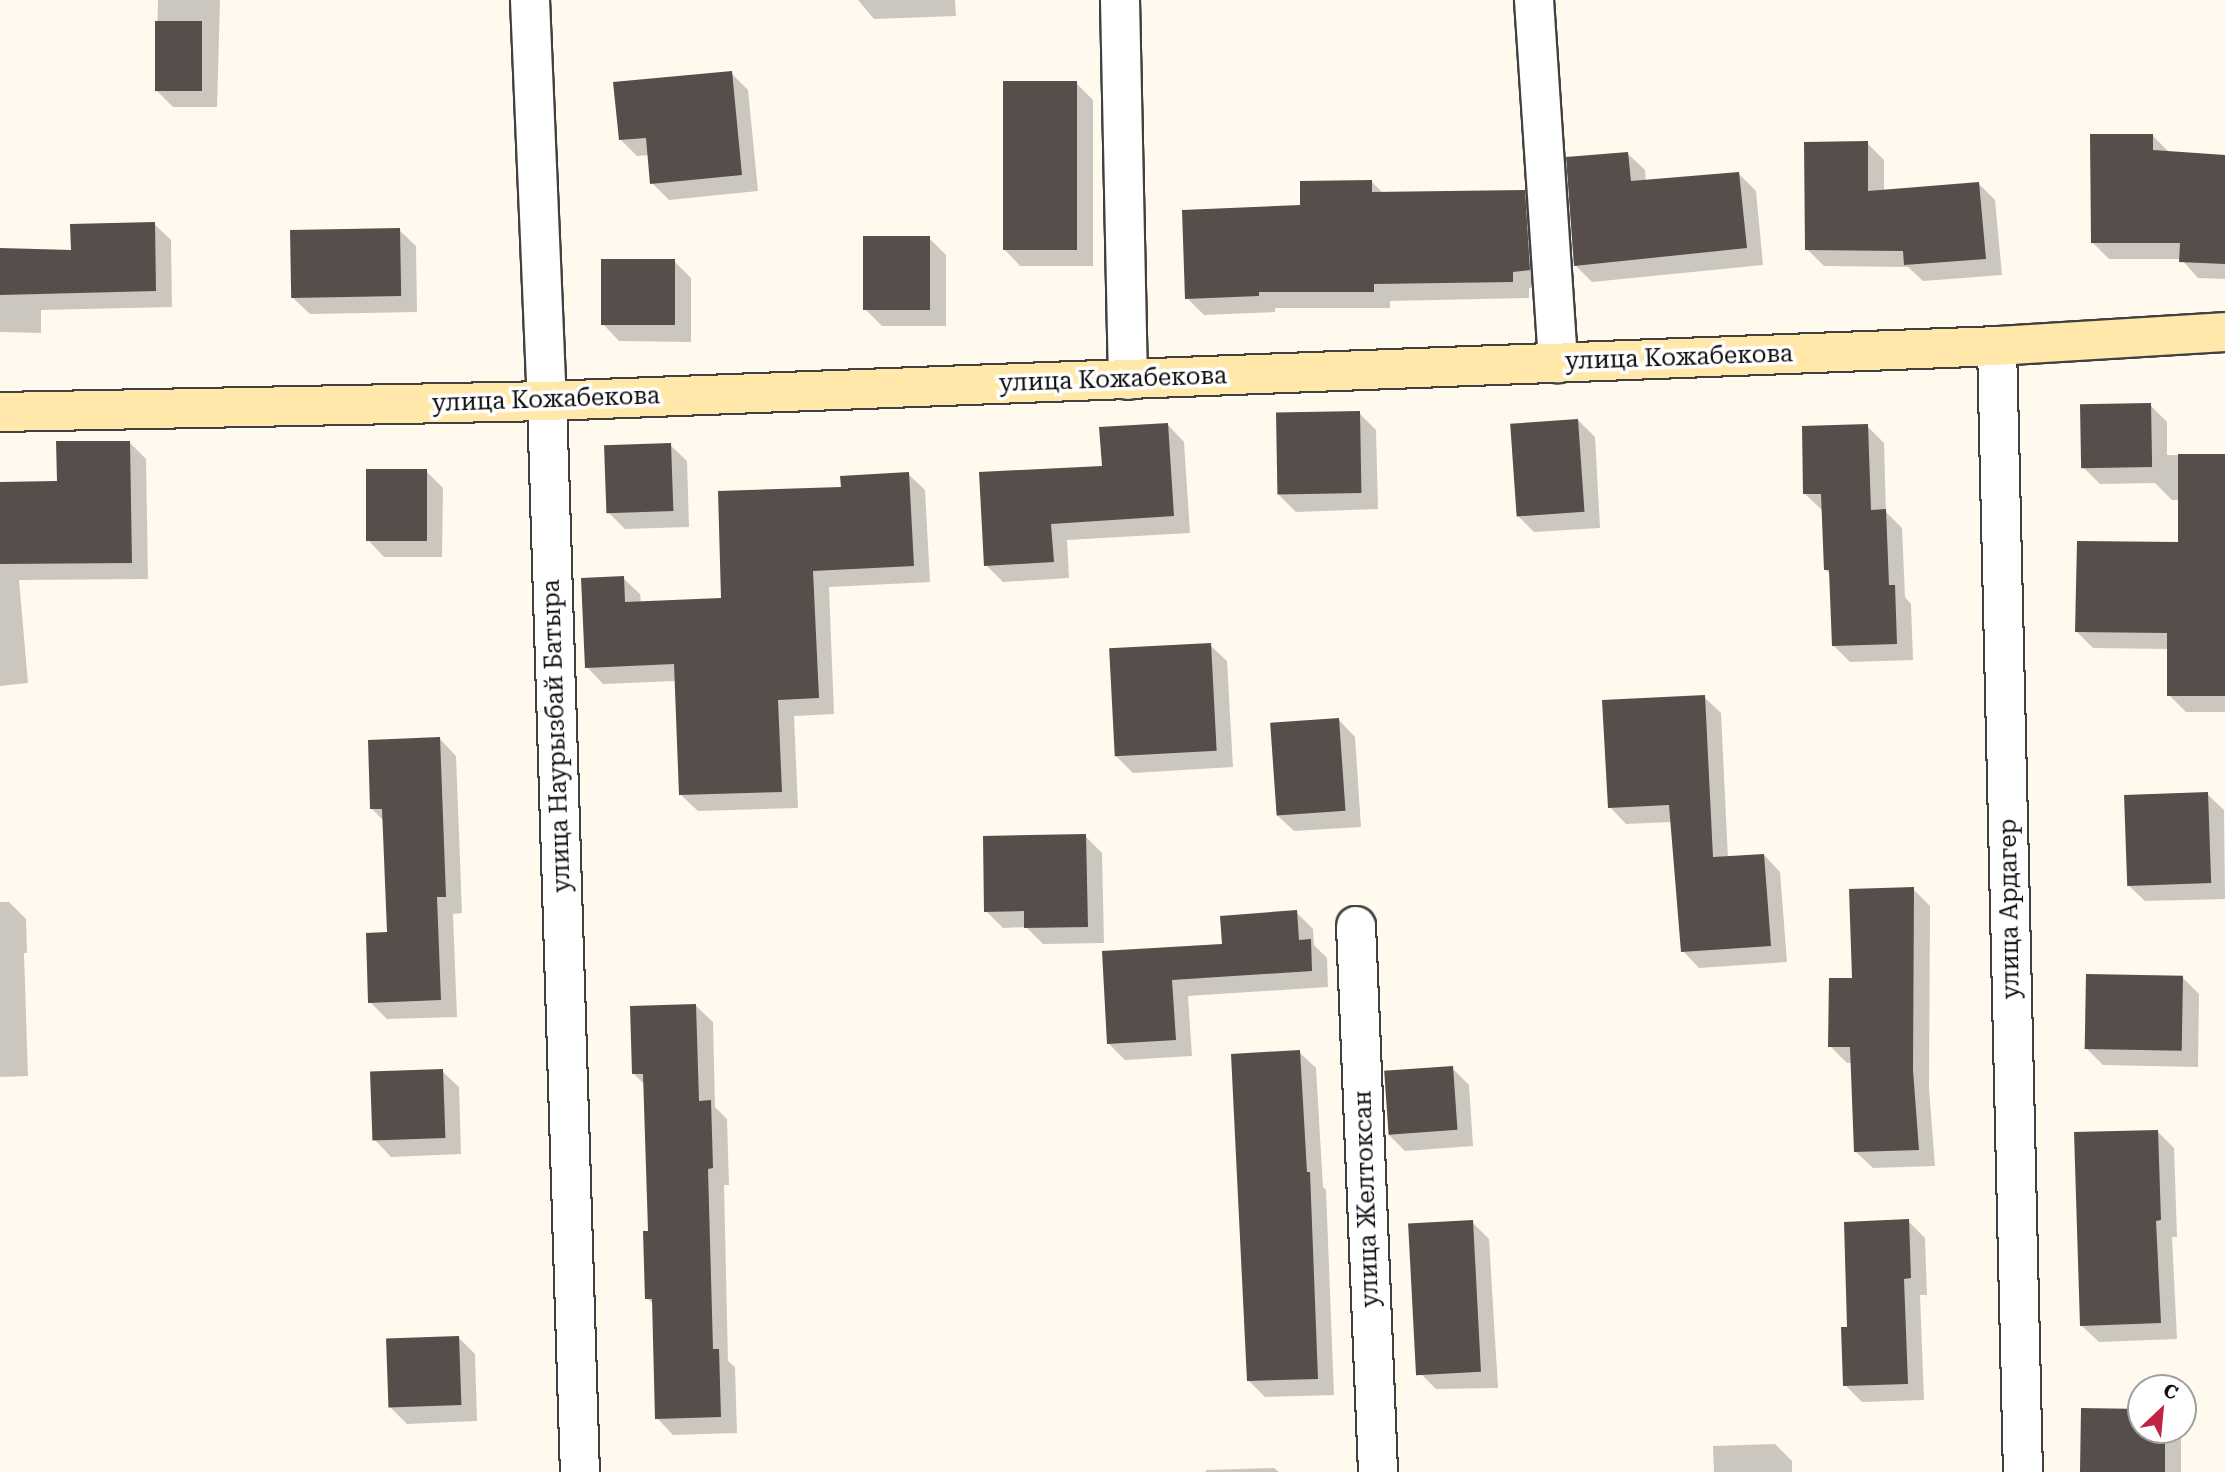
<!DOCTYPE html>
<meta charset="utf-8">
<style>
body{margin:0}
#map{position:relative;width:2225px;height:1472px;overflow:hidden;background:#fff9ee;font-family:"Roboto Serif",serif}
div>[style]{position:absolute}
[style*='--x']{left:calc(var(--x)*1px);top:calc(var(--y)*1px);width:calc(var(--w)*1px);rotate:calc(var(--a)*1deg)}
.shadow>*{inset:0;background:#0003}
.building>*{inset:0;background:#574d4a;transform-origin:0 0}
.roads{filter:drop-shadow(2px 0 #414141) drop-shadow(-2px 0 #414141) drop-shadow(0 2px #414141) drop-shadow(0 -2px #414141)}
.street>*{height:38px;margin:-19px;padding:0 19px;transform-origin:19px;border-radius:19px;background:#fff}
.secondary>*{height:38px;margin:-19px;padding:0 19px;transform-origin:19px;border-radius:19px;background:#ffe8a9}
span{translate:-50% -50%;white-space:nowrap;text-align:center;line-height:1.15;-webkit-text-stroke:7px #fff;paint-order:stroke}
.street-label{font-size:24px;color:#0e0e0e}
.north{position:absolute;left:2127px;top:1374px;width:70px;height:70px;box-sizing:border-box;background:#fff;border:2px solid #9f9f9f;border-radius:50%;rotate:26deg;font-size:19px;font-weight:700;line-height:28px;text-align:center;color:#0e0e0e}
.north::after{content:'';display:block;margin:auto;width:24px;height:32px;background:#c12343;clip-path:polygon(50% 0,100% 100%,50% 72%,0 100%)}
</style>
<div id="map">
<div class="shadow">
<i style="clip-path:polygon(158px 0,220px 0,217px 107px,173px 107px,156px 90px)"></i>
<i style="clip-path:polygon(858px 0,955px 0,956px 16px,874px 19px)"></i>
<i style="clip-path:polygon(731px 73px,748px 90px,758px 191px,669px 200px,652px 183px,649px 155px,637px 156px,620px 139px)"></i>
<i style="clip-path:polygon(1076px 83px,1093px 100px,1093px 266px,1020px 266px,1004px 249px)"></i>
<i style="clip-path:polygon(2153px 136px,2170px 153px,2225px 157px,2225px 279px,2198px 278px,2181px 259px,2109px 259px,2092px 242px)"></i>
<i style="clip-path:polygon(1867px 143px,1884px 160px,1884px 192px,1979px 184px,1995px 200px,2002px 275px,1923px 281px,1908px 267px,1824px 266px,1807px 249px)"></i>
<i style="clip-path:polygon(1628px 154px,1645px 170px,1646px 182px,1739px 174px,1756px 191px,1763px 265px,1592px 282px,1575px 265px)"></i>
<i style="clip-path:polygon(1372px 182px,1383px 193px,1524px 192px,1541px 208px,1546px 286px,1529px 288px,1529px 298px,1390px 301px,1390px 308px,1275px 308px,1275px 312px,1204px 315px,1187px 298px,1302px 207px)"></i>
<i style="clip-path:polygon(154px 224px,171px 240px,172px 307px,41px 310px,41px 333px,0 332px,0 250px,73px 252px)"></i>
<i style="clip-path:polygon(399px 230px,416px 246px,417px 312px,310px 314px,293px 298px)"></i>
<i style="clip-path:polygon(929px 238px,946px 255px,946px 326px,882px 326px,865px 309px)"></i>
<i style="clip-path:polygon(674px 261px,691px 278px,691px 342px,619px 341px,603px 324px)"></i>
<i style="clip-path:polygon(2150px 405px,2167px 422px,2167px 455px,2225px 456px,2225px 712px,2186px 712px,2169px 695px,2169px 649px,2093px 648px,2076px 631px,2179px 544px,2180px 500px,2172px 500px,2155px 483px,2100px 484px,2083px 467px)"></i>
<i style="clip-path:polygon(1359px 413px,1376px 430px,1378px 509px,1296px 512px,1279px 495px)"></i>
<i style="clip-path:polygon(1578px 420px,1595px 437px,1600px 528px,1534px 532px,1517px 515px)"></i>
<i style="clip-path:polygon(1168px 425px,1184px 442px,1190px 533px,1067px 540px,1069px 578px,1003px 582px,986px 565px,1103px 468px)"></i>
<i style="clip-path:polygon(1867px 426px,1884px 443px,1886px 512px,1902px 528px,1905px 597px,1911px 604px,1913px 660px,1850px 662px,1834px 646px,1831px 575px,1825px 569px,1822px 510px,1805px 494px)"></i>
<i style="clip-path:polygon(129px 442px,146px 459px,148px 579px,19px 580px,28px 683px,0 686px,0 484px,58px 483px)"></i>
<i style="clip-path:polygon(670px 445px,687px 461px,689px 527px,625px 529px,608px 512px)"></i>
<i style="clip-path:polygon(426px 471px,443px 488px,442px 557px,384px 557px,368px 540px)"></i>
<i style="clip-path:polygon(908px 474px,925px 490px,930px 582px,829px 587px,834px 714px,794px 716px,798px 808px,698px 811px,681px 795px,676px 681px,603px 684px,587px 667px,623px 578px,640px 594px,641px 603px,723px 600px)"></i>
<i style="clip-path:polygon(1210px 645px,1227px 661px,1233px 767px,1133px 773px,1116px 756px)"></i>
<i style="clip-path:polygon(1704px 697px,1721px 713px,1728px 858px,1764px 855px,1780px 872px,1787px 962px,1699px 968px,1683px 951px,1672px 822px,1626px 824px,1610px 807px)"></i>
<i style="clip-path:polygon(1339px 720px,1355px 737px,1361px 827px,1294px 831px,1277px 815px)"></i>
<i style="clip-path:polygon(440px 739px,456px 756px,462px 913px,453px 914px,457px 1017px,387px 1019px,370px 1002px,389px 934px,384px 821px,372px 809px)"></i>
<i style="clip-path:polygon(2207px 794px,2224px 810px,2225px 899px,2145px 901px,2128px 885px)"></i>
<i style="clip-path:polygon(1085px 836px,1102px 853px,1104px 943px,1043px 944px,1026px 927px,1003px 928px,986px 911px)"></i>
<i style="clip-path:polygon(1913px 889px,1930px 906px,1929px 1088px,1935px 1166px,1873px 1168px,1856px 1152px,1853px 1063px,1847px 1063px,1830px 1046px,1854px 980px)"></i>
<i style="clip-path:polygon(0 895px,0 902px,9px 902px,26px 919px,27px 953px,24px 953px,28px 1076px,0 1077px)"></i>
<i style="clip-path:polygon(1296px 912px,1313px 929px,1314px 945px,1327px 958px,1328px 987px,1188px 996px,1192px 1056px,1125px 1060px,1108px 1043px,1103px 952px,1224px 946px)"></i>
<i style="clip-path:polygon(2182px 977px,2199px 994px,2198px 1067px,2103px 1065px,2086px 1048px)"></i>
<i style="clip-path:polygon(696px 1006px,713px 1022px,715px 1107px,727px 1119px,729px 1185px,724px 1185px,728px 1361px,735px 1367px,737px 1433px,673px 1435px,657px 1418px,654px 1305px,647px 1298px,650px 1233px,645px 1085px,633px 1073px)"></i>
<i style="clip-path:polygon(1299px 1052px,1316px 1068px,1323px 1187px,1326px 1190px,1334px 1395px,1265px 1397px,1249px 1381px)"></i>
<i style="clip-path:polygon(1452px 1068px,1469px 1085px,1473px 1146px,1405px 1151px,1388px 1134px)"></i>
<i style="clip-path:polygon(442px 1071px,459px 1087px,461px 1154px,391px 1157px,375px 1140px)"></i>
<i style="clip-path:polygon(2157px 1131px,2174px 1148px,2177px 1237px,2172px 1237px,2177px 1339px,2099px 1342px,2082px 1326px)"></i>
<i style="clip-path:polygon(1908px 1221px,1925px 1238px,1927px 1295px,1920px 1295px,1924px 1400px,1862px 1402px,1845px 1385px,1849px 1328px)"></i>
<i style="clip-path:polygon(1472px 1222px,1489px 1239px,1498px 1388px,1436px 1389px,1419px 1372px)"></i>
<i style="clip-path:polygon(458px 1337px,475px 1354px,477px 1421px,407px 1424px,390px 1407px)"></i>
<i style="clip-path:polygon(2141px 1410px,2141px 1430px,2181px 1430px,2181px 1472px,2082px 1472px)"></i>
<i style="clip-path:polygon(1775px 1444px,1792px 1461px,1792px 1472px,1714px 1472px,1713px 1446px)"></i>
<i style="clip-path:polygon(1274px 1468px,1279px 1472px,1206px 1472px,1206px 1470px)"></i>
</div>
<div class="building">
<i style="left:155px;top:21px;width:47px;height:70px"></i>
<i style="clip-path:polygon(732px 71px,742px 175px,650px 184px,646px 138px,619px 140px,613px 82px)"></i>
<i style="left:1003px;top:81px;width:74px;height:169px"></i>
<i style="clip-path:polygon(2090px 134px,2153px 134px,2153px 150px,2225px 155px,2225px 264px,2179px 262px,2180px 243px,2091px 243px)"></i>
<i style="clip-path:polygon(1868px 141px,1868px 191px,1979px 182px,1986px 259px,1904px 265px,1903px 251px,1805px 250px,1804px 142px)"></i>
<i style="clip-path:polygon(1628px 152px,1631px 181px,1739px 172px,1747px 248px,1574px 266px,1566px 157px)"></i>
<i style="clip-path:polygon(1372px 180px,1372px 192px,1525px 190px,1530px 270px,1513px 272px,1513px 282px,1374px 284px,1374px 292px,1259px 292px,1259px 296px,1185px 299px,1182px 210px,1300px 205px,1300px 181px)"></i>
<i style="clip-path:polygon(155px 222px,156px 291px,0 295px,0 248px,71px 250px,70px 224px)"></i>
<i style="left:400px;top:228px;width:68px;height:110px;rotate:89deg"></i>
<i style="left:863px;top:236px;width:67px;height:74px"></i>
<i style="left:601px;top:259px;width:74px;height:66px"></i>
<i style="left:2151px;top:403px;width:64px;height:71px;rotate:89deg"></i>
<i style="left:1360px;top:411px;width:82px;height:84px;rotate:89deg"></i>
<i style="left:1578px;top:419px;width:93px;height:68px;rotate:86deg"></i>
<i style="clip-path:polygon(1168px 423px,1174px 516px,1051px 524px,1054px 562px,984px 566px,979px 472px,1102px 466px,1099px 427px)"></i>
<i style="clip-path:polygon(1868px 424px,1871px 510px,1886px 509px,1889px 585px,1895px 585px,1897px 644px,1832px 646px,1829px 570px,1824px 570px,1821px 494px,1803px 494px,1802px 426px)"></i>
<i style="clip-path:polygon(56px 441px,130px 441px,132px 563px,0 564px,0 482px,57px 481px)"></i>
<i style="left:671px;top:443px;width:68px;height:67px;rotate:88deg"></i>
<i style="clip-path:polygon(2178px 454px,2225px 454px,2225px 696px,2167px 696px,2167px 633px,2075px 632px,2077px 541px,2178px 542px)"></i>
<i style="left:366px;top:469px;width:61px;height:72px"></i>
<i style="clip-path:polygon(909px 472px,914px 566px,813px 571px,819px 698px,778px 700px,782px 792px,679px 795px,674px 664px,585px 668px,581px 578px,624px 576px,625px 602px,721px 598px,718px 491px,841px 487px,840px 476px)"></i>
<i style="left:1211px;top:643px;width:108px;height:102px;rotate:87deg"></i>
<i style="clip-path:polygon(1705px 695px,1713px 857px,1764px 854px,1771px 946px,1681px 952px,1669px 805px,1608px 808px,1602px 700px)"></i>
<i style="left:1339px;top:718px;width:93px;height:69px;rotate:86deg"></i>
<i style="clip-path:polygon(440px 737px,446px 897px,437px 897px,441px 1000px,368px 1003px,366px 933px,387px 932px,382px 809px,370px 809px,368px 740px)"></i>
<i style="left:2208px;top:792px;width:91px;height:84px;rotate:88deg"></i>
<i style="clip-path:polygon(1086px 834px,1088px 927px,1024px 928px,1024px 911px,984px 912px,983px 836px)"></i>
<i style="clip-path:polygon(1914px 887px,1913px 1070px,1919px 1150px,1854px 1152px,1850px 1047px,1828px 1047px,1829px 978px,1852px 978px,1849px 889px)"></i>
<i style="clip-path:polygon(1297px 910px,1299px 940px,1311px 939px,1312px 971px,1172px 980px,1176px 1040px,1107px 1044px,1102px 951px,1222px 944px,1220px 916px)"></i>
<i style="left:2086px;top:974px;width:97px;height:75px;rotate:1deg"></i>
<i style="clip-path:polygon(696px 1004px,699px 1101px,711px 1100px,713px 1168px,708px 1169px,713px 1349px,719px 1349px,721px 1417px,655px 1419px,652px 1299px,645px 1299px,643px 1231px,648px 1231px,643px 1074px,632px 1074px,630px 1006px)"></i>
<i style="clip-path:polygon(1300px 1050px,1307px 1172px,1310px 1172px,1318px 1379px,1247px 1381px,1231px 1054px)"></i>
<i style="left:1453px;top:1066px;width:64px;height:69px;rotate:86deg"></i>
<i style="left:443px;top:1069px;width:69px;height:73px;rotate:88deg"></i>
<i style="clip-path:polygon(2158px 1130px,2161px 1220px,2156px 1221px,2161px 1323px,2080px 1326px,2074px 1132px)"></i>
<i style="clip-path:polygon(1909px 1219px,1911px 1278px,1904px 1279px,1908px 1384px,1843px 1386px,1841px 1327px,1847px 1327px,1844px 1222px)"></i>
<i style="left:1473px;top:1220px;width:152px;height:65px;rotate:87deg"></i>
<i style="left:459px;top:1336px;width:69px;height:73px;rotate:88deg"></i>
<i style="clip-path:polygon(2081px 1408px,2141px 1409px,2141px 1430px,2165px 1430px,2165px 1472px,2080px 1472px)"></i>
</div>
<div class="roads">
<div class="street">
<i style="--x:530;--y:0;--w:401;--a:87.6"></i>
<i style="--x:547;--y:401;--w:1072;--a:88.24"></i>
<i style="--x:1120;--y:0;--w:380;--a:88.8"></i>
<i style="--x:1534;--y:0;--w:364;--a:86.2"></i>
<i style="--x:1997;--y:346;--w:1126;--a:88.68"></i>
<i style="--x:1356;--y:926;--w:546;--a:87.69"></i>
</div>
<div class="secondary">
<i style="--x:0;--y:412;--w:547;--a:-1.15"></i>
<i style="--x:547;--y:401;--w:1451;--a:-2.17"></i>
<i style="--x:1997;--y:346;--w:228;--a:-3.5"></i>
</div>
</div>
<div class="street-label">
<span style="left:1679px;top:358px;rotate:-2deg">улица Кожабекова</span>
<span style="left:1113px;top:380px;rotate:-2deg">улица Кожабекова</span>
<span style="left:546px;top:400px;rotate:-2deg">улица Кожабекова</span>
<span style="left:557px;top:736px;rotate:-92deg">улица Наурызбай Батыра</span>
<span style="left:2010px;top:909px;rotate:-91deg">улица Ардагер</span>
<span style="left:1367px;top:1199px;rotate:-92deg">улица Желтоксан</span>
</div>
<div class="north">С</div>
</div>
